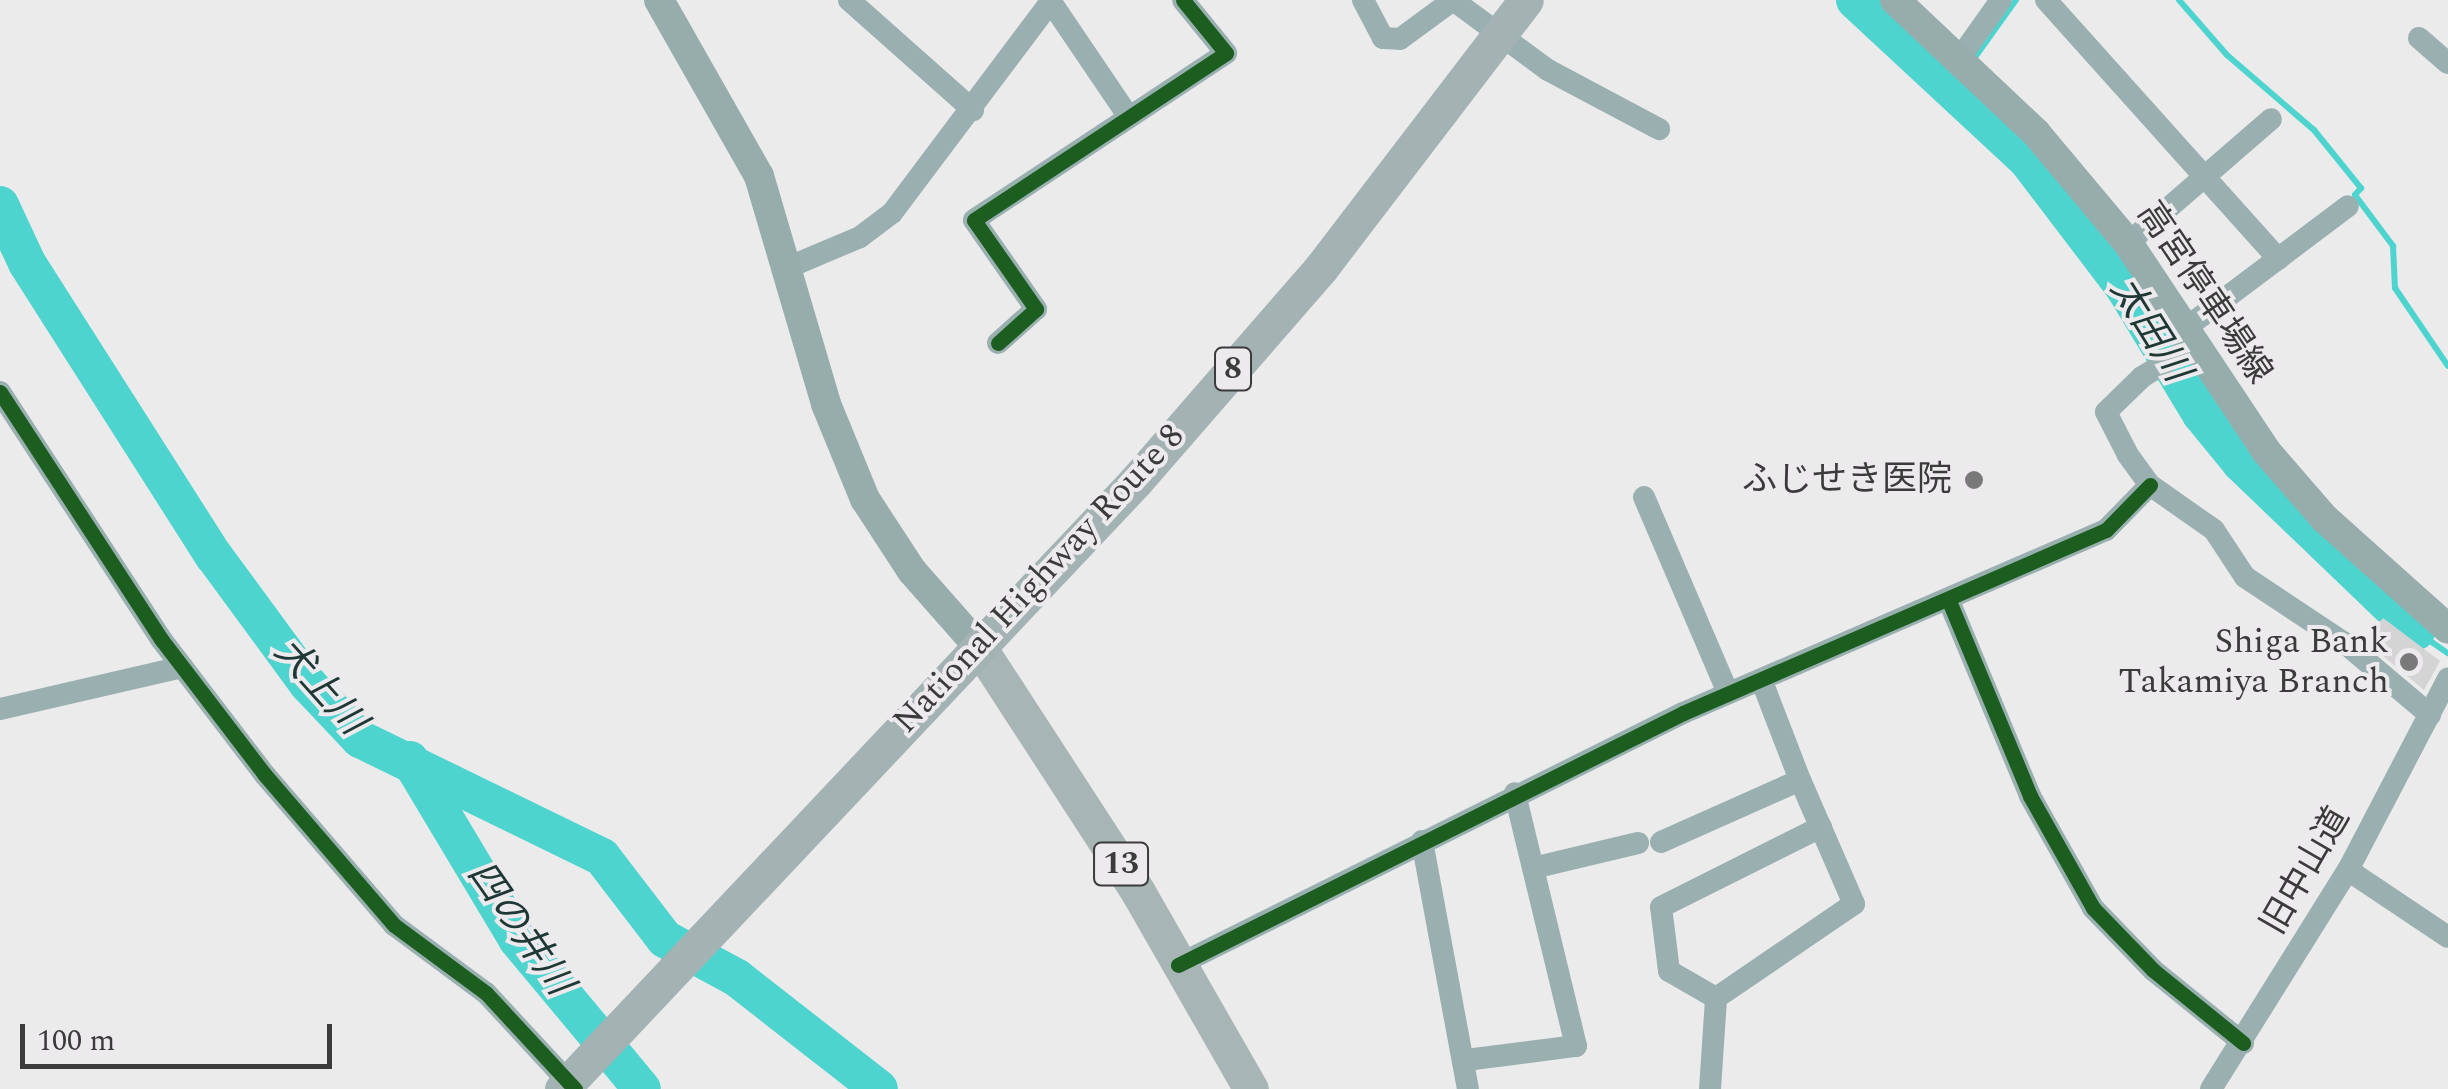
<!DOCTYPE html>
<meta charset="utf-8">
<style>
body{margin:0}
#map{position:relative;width:2448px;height:1089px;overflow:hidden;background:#ecebec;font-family:Spectral,"Noto Sans JP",serif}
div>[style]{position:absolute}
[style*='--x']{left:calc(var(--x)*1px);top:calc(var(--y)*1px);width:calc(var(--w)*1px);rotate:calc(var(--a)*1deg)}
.stream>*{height:6px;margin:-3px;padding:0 3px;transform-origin:3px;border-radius:3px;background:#4ed4cf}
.river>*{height:38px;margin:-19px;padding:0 19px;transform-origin:19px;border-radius:19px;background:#4ed4cf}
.building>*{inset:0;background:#d5d4d5}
.minor>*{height:22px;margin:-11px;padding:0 11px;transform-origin:11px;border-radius:11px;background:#9ab0b0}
.secondary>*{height:30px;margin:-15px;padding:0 15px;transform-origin:15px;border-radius:15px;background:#96adac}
.primary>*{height:35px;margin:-17.5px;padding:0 17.5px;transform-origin:17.5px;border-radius:17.5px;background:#a7b5b5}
.trunk>*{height:35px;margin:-17.5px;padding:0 17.5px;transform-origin:17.5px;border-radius:17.5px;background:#a3b2b2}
.cycleway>*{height:15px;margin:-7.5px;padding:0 7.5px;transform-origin:7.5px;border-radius:7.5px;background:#1b5e20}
.dots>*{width:28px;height:28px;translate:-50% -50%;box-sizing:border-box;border:5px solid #edeaed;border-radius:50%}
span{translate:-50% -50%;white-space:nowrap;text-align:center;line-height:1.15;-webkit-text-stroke:8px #edeaed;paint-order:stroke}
.shield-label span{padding:2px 8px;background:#edeaed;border:2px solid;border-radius:8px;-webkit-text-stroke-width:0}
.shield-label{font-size:32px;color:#3c3b3c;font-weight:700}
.street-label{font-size:35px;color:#3c3b3c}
.poi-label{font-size:35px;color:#3c3b3c}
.right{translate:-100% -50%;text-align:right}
.water-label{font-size:38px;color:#1e3836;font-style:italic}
.scale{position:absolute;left:20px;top:1024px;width:312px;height:45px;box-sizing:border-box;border:5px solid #3c3b3c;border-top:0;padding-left:12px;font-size:30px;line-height:35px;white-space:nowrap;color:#3c3b3c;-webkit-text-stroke:8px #edeaed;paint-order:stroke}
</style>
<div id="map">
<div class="stream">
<i style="--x:2179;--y:0;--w:73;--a:48.9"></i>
<i style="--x:2227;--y:55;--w:115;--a:40.8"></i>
<i style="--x:2314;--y:130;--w:75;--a:51"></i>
<i style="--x:2361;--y:188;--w:9;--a:131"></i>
<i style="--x:2355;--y:195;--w:64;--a:53.3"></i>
<i style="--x:2393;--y:246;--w:42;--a:87.3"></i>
<i style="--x:2395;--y:288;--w:94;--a:55.8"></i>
<i style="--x:1973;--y:60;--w:74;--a:-54.4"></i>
<i style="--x:1947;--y:85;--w:19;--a:-43"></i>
<i style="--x:2416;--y:631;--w:39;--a:35"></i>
</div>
<div class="river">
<i style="--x:1855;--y:0;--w:236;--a:42.9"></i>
<i style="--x:2028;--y:161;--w:158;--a:52.7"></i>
<i style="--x:2124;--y:287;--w:149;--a:58.8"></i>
<i style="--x:2201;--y:414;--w:63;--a:50.8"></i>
<i style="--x:2241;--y:463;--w:243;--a:43.8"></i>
<i style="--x:0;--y:205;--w:64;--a:65"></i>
<i style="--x:27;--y:263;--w:348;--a:57.5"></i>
<i style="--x:214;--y:556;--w:159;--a:53.7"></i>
<i style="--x:308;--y:684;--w:76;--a:46.6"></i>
<i style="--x:360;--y:739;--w:269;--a:26"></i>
<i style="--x:602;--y:857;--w:103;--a:52.5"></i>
<i style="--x:665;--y:939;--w:82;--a:28.4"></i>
<i style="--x:737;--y:978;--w:180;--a:38"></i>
<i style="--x:410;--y:760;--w:209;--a:59.1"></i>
<i style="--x:517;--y:939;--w:195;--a:50.2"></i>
</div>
<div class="building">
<i style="clip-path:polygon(2383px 618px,2440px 661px,2424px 690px,2365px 641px)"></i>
</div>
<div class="minor">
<i style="--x:849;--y:0;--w:166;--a:41.6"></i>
<i style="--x:1363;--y:0;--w:43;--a:62.2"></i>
<i style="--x:1383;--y:38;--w:17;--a:3"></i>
<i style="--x:1400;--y:39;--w:66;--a:-36.3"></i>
<i style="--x:1453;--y:0;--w:118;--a:36.4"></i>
<i style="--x:1548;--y:70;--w:126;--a:28"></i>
<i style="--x:2046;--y:0;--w:348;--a:48.1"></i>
<i style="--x:1051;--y:2;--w:139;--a:55.9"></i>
<i style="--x:2419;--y:38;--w:38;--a:41"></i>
<i style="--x:1959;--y:59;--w:72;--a:-54.6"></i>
<i style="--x:2128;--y:243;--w:189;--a:-40.9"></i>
<i style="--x:789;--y:267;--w:77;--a:-22.9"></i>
<i style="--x:860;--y:237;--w:40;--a:-37"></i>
<i style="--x:892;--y:213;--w:266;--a:-53.1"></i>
<i style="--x:2183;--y:330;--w:206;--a:-36.9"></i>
<i style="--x:998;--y:343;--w:51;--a:-41.8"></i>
<i style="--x:1036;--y:309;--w:108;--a:-124.9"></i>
<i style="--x:974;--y:220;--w:302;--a:-33.5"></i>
<i style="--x:1226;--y:53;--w:68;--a:-129.1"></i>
<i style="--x:2193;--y:346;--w:60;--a:148.7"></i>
<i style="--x:2142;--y:377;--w:50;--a:135.8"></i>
<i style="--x:2106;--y:412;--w:48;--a:62.9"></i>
<i style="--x:2128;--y:455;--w:37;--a:54"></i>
<i style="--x:2150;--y:485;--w:78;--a:35.1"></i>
<i style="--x:2214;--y:530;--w:56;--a:56.6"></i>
<i style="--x:2245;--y:577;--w:121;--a:33.6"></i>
<i style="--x:2346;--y:644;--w:110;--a:40.2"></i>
<i style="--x:0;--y:392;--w:295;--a:56.9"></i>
<i style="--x:161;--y:639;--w:171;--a:52.6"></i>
<i style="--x:265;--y:775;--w:198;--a:49.3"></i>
<i style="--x:394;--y:925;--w:114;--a:36.5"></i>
<i style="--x:486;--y:993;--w:131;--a:47.2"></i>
<i style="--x:1644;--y:497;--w:213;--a:66.8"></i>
<i style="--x:1949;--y:601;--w:211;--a:67.4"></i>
<i style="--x:2030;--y:796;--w:129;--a:60.6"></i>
<i style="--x:2093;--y:908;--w:86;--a:45.9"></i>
<i style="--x:2153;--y:970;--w:116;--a:39"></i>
<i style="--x:0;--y:709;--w:187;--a:-13"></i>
<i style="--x:1422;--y:841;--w:252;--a:79.5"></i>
<i style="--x:1661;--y:842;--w:152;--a:-24"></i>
<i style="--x:1800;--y:780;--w:108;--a:-111.1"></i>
<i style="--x:1533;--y:868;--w:108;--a:-13.4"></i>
<i style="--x:2348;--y:870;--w:120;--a:33.8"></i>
<i style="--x:1178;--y:965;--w:564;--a:-26.52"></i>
<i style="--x:1683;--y:713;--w:461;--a:-23.4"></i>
<i style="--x:2106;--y:530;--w:63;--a:-45.6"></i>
<i style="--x:1716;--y:998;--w:54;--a:-150.1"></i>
<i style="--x:1669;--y:971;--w:64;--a:-97.1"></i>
<i style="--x:1661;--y:907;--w:179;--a:-26.6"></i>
<i style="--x:1466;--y:1060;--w:111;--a:-7.3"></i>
<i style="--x:1576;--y:1046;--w:260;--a:-103.6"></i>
<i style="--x:1710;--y:1089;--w:91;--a:-86.2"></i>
<i style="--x:1716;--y:998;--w:167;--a:-34.3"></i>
<i style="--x:1854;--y:904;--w:135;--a:-113.5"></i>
<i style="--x:2211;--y:1089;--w:258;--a:-58"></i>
<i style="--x:2348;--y:870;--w:216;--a:-62.4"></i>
</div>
<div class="secondary">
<i style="--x:659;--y:0;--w:202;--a:60.4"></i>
<i style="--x:759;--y:176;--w:238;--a:73.6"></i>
<i style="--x:826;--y:404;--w:103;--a:67.7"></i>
<i style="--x:865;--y:499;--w:86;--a:56.9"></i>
<i style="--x:912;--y:571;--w:101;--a:48.6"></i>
<i style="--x:1895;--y:0;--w:194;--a:43.3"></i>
<i style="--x:2036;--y:133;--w:143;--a:50.1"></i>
<i style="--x:2128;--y:243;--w:250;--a:56.4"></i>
<i style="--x:2266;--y:451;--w:89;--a:49.1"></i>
<i style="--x:2324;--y:518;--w:166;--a:41.8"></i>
</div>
<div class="primary">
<i style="--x:979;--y:647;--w:292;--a:57"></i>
<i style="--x:1138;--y:892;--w:227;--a:60.2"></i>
</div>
<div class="trunk">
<i style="--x:562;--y:1089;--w:835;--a:-46.65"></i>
<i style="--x:1135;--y:482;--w:284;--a:-49"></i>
<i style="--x:1321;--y:268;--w:337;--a:-52.6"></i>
</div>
<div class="cycleway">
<i style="--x:998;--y:343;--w:51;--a:-41.8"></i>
<i style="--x:1036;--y:309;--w:108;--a:-124.9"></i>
<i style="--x:974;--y:220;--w:302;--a:-33.5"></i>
<i style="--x:1226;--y:53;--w:68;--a:-129.1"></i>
<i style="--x:0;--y:392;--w:295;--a:56.9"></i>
<i style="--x:161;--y:639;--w:171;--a:52.6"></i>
<i style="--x:265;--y:775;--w:198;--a:49.3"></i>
<i style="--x:394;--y:925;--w:114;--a:36.5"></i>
<i style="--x:486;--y:993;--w:131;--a:47.2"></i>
<i style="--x:1949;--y:601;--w:211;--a:67.4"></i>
<i style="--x:2030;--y:796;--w:129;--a:60.6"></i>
<i style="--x:2093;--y:908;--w:86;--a:45.9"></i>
<i style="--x:2153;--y:970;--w:116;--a:39"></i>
<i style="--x:1178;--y:965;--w:564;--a:-26.52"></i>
<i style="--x:1683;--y:713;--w:461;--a:-23.4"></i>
<i style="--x:2106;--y:530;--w:63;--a:-45.6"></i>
</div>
<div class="dots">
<i style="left:1974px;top:480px;background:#7a797a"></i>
<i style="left:2409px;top:662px;background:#7a797a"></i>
</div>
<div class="shield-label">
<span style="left:1233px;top:369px">8</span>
<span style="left:1121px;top:864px">13</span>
</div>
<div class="street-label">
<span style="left:2204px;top:293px;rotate:56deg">高宮停車場線</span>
<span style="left:1039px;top:579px;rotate:-47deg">National Highway Route 8</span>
<span style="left:2306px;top:871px;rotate:-60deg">旧中山道</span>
</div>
<div class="poi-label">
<span class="right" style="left:1952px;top:480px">ふじせき医院</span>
<span class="right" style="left:2389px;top:662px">Shiga Bank<br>Takamiya Branch</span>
</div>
<div class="water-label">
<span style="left:2149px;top:330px;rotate:58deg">太田川</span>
<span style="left:319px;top:687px;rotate:48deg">犬上川</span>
<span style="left:519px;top:929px;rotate:55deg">四の井川</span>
</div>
<div class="scale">100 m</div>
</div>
